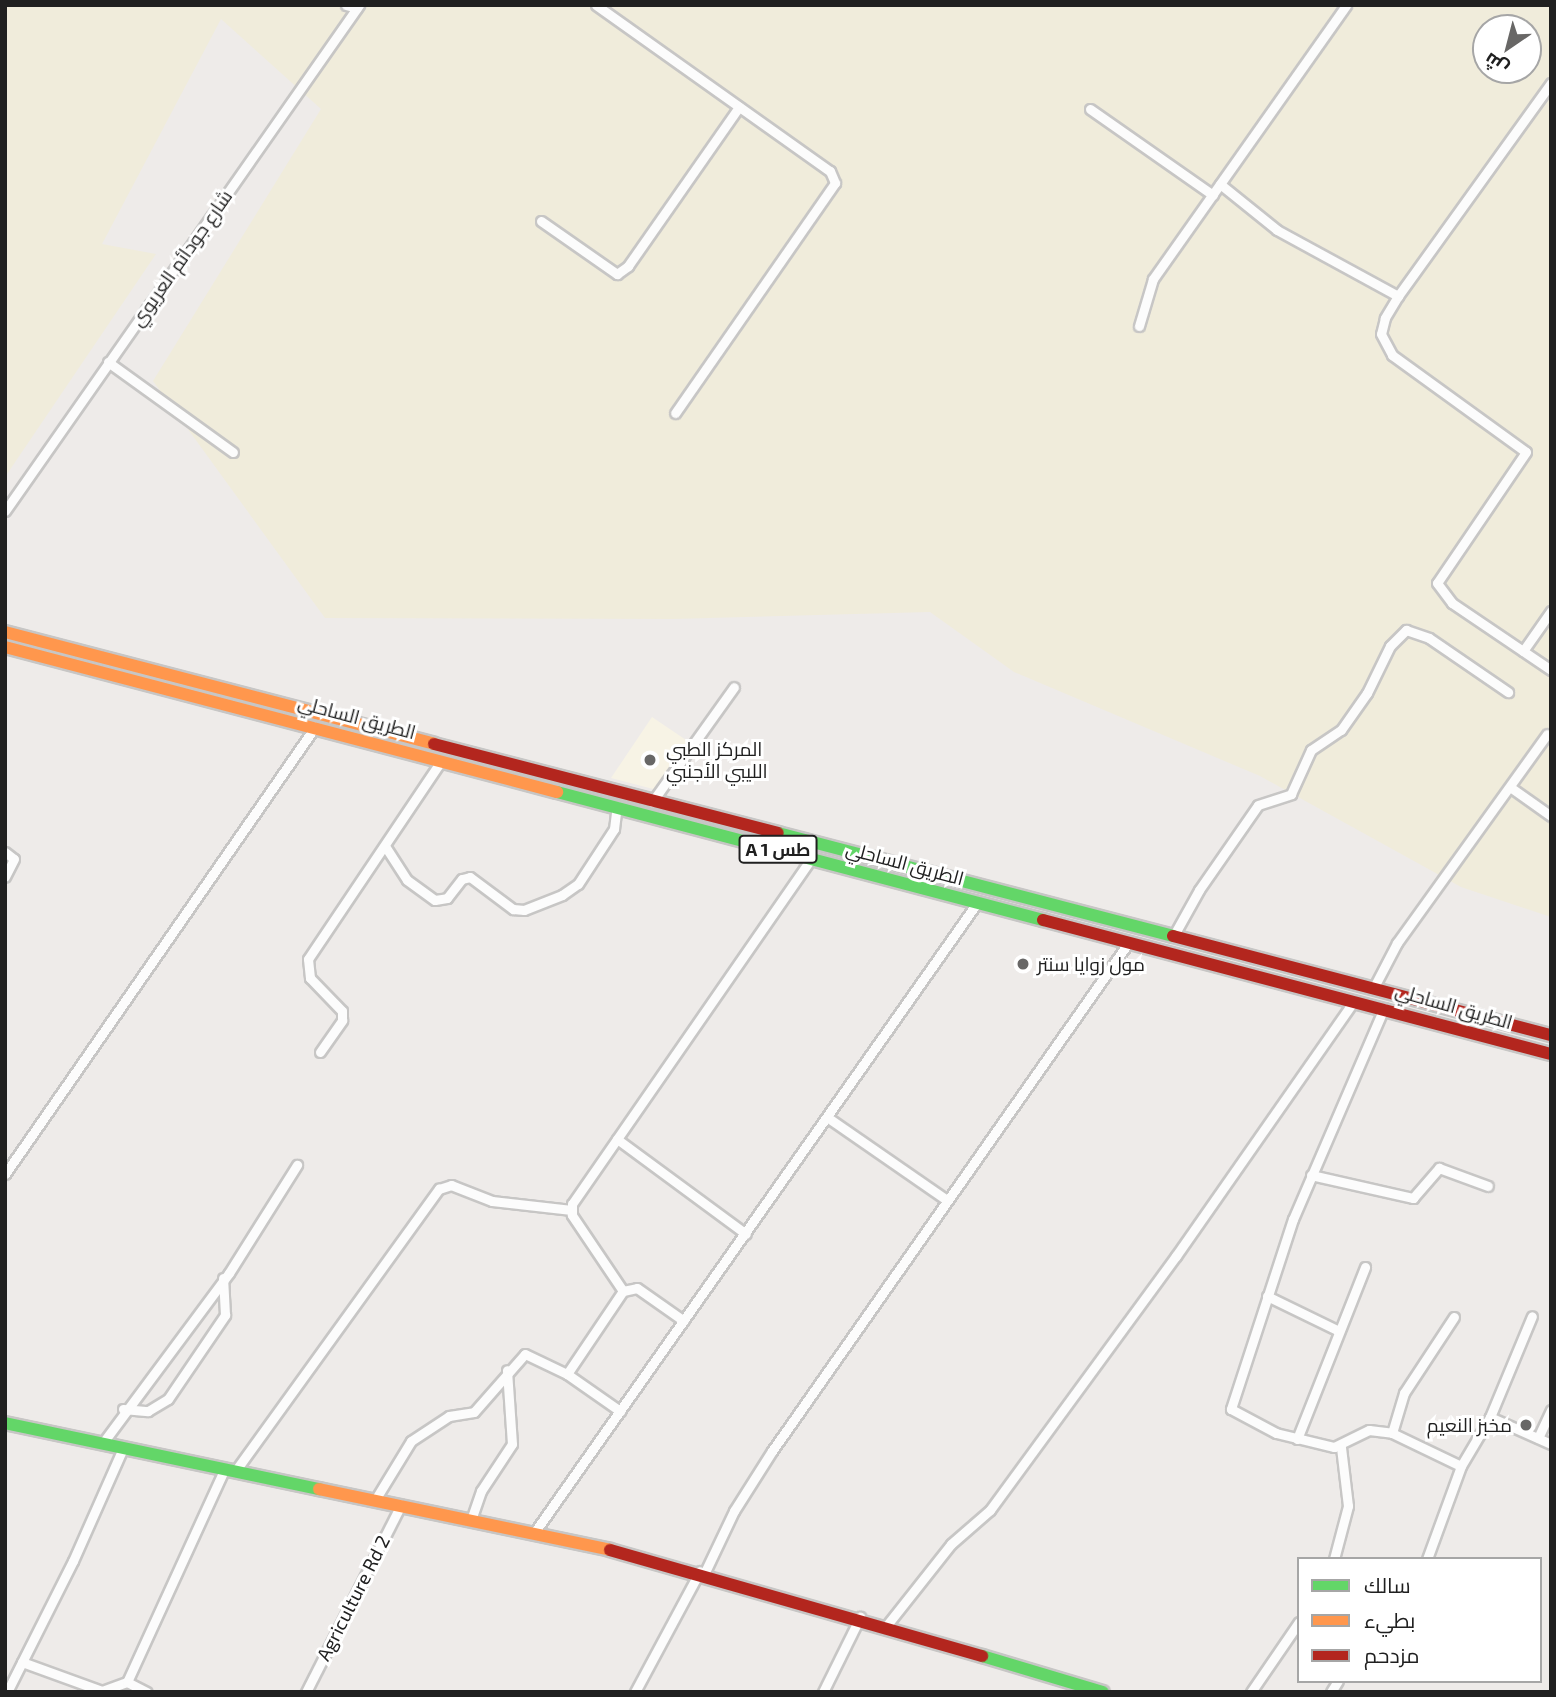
<!DOCTYPE html>
<meta charset="utf-8">
<style>
body{margin:0}
#map{position:relative;width:1556px;height:1697px;overflow:hidden;background:#eeebe9;font-family:"Exo 2",Cairo,sans-serif}
div>[style]{position:absolute}
[style*='--x']{left:calc(var(--x)*1px);top:calc(var(--y)*1px);width:calc(var(--w)*1px);rotate:calc(var(--a)*1deg)}
.education>*{inset:0;background:#f7f3e5}
.farmland>*{inset:0;background:#f0ecdb}
.roads{filter:drop-shadow(2px 0 #c7c6c5) drop-shadow(-2px 0 #c7c6c5) drop-shadow(0 2px #c7c6c5) drop-shadow(0 -2px #c7c6c5)}
.street>*{height:9px;margin:-4.5px;padding:0 4.5px;transform-origin:4.5px;border-radius:4.5px;background:#fcfcfc}
.fast>*{height:12px;margin:-6px;padding:0 6px;transform-origin:6px;border-radius:6px;background:#63d668}
.slow>*{height:12px;margin:-6px;padding:0 6px;transform-origin:6px;border-radius:6px;background:#ff974d}
.jam>*{height:12px;margin:-6px;padding:0 6px;transform-origin:6px;border-radius:6px;background:#b3261e}
.dots>*{width:19px;height:19px;translate:-50% -50%;box-sizing:border-box;border:4px solid #fff;border-radius:50%}
span{translate:-50% -50%;white-space:nowrap;text-align:center;line-height:1.15;-webkit-text-stroke:6px #fff;paint-order:stroke}
.shield-label span{padding:2px 5px;background:#fff;border:2px solid;border-radius:5px;-webkit-text-stroke-width:0}
.shield-label{font-size:18px;color:#202020;font-weight:700}
.street-label{font-size:19px;color:#202020}
.poi-label{font-size:19px;color:#202020}
.left{translate:0 -50%;text-align:left}
.right{translate:-100% -50%;text-align:right}
.frame{position:absolute;inset:0;border:7px solid #202020;pointer-events:none}
.legend{position:absolute;left:1297px;top:1557px;width:245px;height:126px;box-sizing:border-box;background:#fff;border:2px solid #a6a6a6;margin:0;padding:9px 12px;list-style:none;font-size:21px;color:#202020}
.legend li{display:flex;align-items:center;gap:14px;height:35px}
.legend b{width:35px;border:2px solid #a6a6a6}
.north{position:absolute;left:1472px;top:14px;width:70px;height:70px;box-sizing:border-box;background:#fff;border:2px solid #a6a6a6;border-radius:50%;rotate:215deg;font-size:19px;font-weight:700;line-height:28px;text-align:center;color:#202020}
.north::after{content:'';display:block;margin:auto;width:24px;height:32px;background:#686766;clip-path:polygon(50% 0,100% 100%,50% 72%,0 100%)}
</style>
<div id="map">
<div class="education">
<i style="clip-path:polygon(652px 717px,689px 742px,657px 790px,611px 778px)"></i>
</div>
<div class="farmland">
<i style="clip-path:polygon(evenodd,5px 5px,1551px 5px,1551px 917px,1461px 887px,1260px 776px,1014px 672px,930px 612px,673px 619px,325px 618px,153px 381px,321px 109px,221px 19px,102px 244px,156px 254px,5px 477px,5px 5px,1486px 28px,1528px 28px,1528px 70px,1486px 70px,1486px 28px)"></i>
</div>
<div class="roads">
<div class="street">
<i style="--x:346;--y:5;--w:11;--a:15"></i>
<i style="--x:596;--y:5;--w:287;--a:35.4"></i>
<i style="--x:830;--y:171;--w:13;--a:67"></i>
<i style="--x:835;--y:183;--w:280;--a:124.8"></i>
<i style="--x:1551;--y:83;--w:262;--a:125.7"></i>
<i style="--x:1398;--y:296;--w:26;--a:121"></i>
<i style="--x:1385;--y:318;--w:16;--a:104"></i>
<i style="--x:1381;--y:334;--w:24;--a:62"></i>
<i style="--x:1392;--y:355;--w:165;--a:35.9"></i>
<i style="--x:1526;--y:452;--w:158;--a:124.2"></i>
<i style="--x:1437;--y:583;--w:25;--a:53"></i>
<i style="--x:1452;--y:603;--w:120;--a:34.1"></i>
<i style="--x:1090;--y:109;--w:150;--a:35"></i>
<i style="--x:1220;--y:184;--w:73;--a:38.9"></i>
<i style="--x:1277;--y:230;--w:138;--a:28.6"></i>
<i style="--x:541;--y:221;--w:93;--a:34.9"></i>
<i style="--x:617;--y:274;--w:14;--a:-36"></i>
<i style="--x:628;--y:266;--w:194;--a:-55.1"></i>
<i style="--x:1139;--y:326;--w:49;--a:-73.4"></i>
<i style="--x:1153;--y:279;--w:335;--a:-54.8"></i>
<i style="--x:108;--y:362;--w:154;--a:35.8"></i>
<i style="--x:5;--y:511;--w:618;--a:-55.02"></i>
<i style="--x:1523;--y:651;--w:49;--a:-55"></i>
<i style="--x:1510;--y:787;--w:50;--a:35.3"></i>
<i style="--x:652;--y:802;--w:141;--a:-54.5"></i>
<i style="--x:385;--y:846;--w:40;--a:57.1"></i>
<i style="--x:407;--y:880;--w:34;--a:36"></i>
<i style="--x:435;--y:900;--w:12;--a:-9"></i>
<i style="--x:447;--y:898;--w:24;--a:-52"></i>
<i style="--x:462;--y:879;--w:8;--a:-14"></i>
<i style="--x:470;--y:877;--w:54;--a:36.7"></i>
<i style="--x:513;--y:909;--w:11;--a:5"></i>
<i style="--x:524;--y:910;--w:41;--a:-21.5"></i>
<i style="--x:562;--y:895;--w:19;--a:-35"></i>
<i style="--x:578;--y:884;--w:66;--a:-56.8"></i>
<i style="--x:614;--y:829;--w:23;--a:-83"></i>
<i style="--x:5;--y:852;--w:11;--a:38"></i>
<i style="--x:14;--y:859;--w:20;--a:117"></i>
<i style="--x:1174;--y:935;--w:51;--a:-60.9"></i>
<i style="--x:1199;--y:890;--w:103;--a:-55.2"></i>
<i style="--x:1258;--y:805;--w:35;--a:-18"></i>
<i style="--x:1291;--y:794;--w:48;--a:-65.6"></i>
<i style="--x:1311;--y:750;--w:36;--a:-34"></i>
<i style="--x:1341;--y:730;--w:45;--a:-54.9"></i>
<i style="--x:1367;--y:693;--w:52;--a:-63.9"></i>
<i style="--x:1390;--y:646;--w:23;--a:-45"></i>
<i style="--x:1406;--y:630;--w:24;--a:19"></i>
<i style="--x:1429;--y:638;--w:96;--a:34.4"></i>
<i style="--x:1374;--y:987;--w:50;--a:-62.4"></i>
<i style="--x:1397;--y:943;--w:257;--a:-54.3"></i>
<i style="--x:1384;--y:1008;--w:230;--a:113.3"></i>
<i style="--x:1293;--y:1219;--w:200;--a:108.1"></i>
<i style="--x:1231;--y:1409;--w:51;--a:28.1"></i>
<i style="--x:1276;--y:1433;--w:60;--a:13.6"></i>
<i style="--x:1334;--y:1447;--w:39;--a:-26"></i>
<i style="--x:1369;--y:1430;--w:23;--a:7"></i>
<i style="--x:1392;--y:1433;--w:76;--a:25.6"></i>
<i style="--x:320;--y:1052;--w:39;--a:-55"></i>
<i style="--x:342;--y:1020;--w:9;--a:-90"></i>
<i style="--x:342;--y:1011;--w:46;--a:-134.1"></i>
<i style="--x:310;--y:978;--w:19;--a:-96"></i>
<i style="--x:308;--y:959;--w:239;--a:-56.1"></i>
<i style="--x:827;--y:1117;--w:146;--a:34.7"></i>
<i style="--x:617;--y:1139;--w:160;--a:36.4"></i>
<i style="--x:5;--y:1174;--w:544;--a:-55.26"></i>
<i style="--x:1311;--y:1175;--w:105;--a:12.7"></i>
<i style="--x:1413;--y:1198;--w:40;--a:-49"></i>
<i style="--x:1439;--y:1168;--w:52;--a:20.2"></i>
<i style="--x:623;--y:1291;--w:92;--a:-123.9"></i>
<i style="--x:572;--y:1215;--w:11;--a:-90"></i>
<i style="--x:572;--y:1204;--w:421;--a:-55.3"></i>
<i style="--x:1267;--y:1296;--w:80;--a:25.9"></i>
<i style="--x:567;--y:1374;--w:100;--a:-56"></i>
<i style="--x:623;--y:1291;--w:14;--a:-12"></i>
<i style="--x:637;--y:1288;--w:57;--a:35.1"></i>
<i style="--x:123;--y:1409;--w:25;--a:5"></i>
<i style="--x:148;--y:1411;--w:23;--a:-31"></i>
<i style="--x:168;--y:1399;--w:102;--a:-55.8"></i>
<i style="--x:225;--y:1315;--w:37;--a:-93"></i>
<i style="--x:1490;--y:1417;--w:109;--a:-67.4"></i>
<i style="--x:1392;--y:1433;--w:42;--a:-73.3"></i>
<i style="--x:1404;--y:1393;--w:91;--a:-56.7"></i>
<i style="--x:1538;--y:1438;--w:31;--a:-65"></i>
<i style="--x:1297;--y:1439;--w:185;--a:-68.4"></i>
<i style="--x:102;--y:1444;--w:213;--a:-53.4"></i>
<i style="--x:229;--y:1273;--w:128;--a:-57.8"></i>
<i style="--x:236;--y:1470;--w:347;--a:-54.2"></i>
<i style="--x:439;--y:1189;--w:13;--a:-18"></i>
<i style="--x:451;--y:1185;--w:44;--a:21.3"></i>
<i style="--x:492;--y:1201;--w:80;--a:6.5"></i>
<i style="--x:375;--y:1500;--w:69;--a:-58.6"></i>
<i style="--x:411;--y:1441;--w:45;--a:-33.3"></i>
<i style="--x:449;--y:1416;--w:25;--a:-9"></i>
<i style="--x:474;--y:1412;--w:77;--a:-48.7"></i>
<i style="--x:525;--y:1354;--w:47;--a:25.5"></i>
<i style="--x:567;--y:1374;--w:65;--a:34.9"></i>
<i style="--x:471;--y:1520;--w:31;--a:-71"></i>
<i style="--x:481;--y:1491;--w:56;--a:-56.6"></i>
<i style="--x:512;--y:1444;--w:74;--a:-93.9"></i>
<i style="--x:534;--y:1533;--w:770;--a:-54.89"></i>
<i style="--x:1334;--y:1559;--w:55;--a:-75.2"></i>
<i style="--x:1348;--y:1506;--w:59;--a:-96.8"></i>
<i style="--x:1427;--y:1559;--w:99;--a:-69.9"></i>
<i style="--x:1461;--y:1466;--w:57;--a:-59.4"></i>
<i style="--x:1490;--y:1417;--w:67;--a:23.9"></i>
<i style="--x:705;--y:1572;--w:68;--a:-64.6"></i>
<i style="--x:734;--y:1511;--w:71;--a:-57.7"></i>
<i style="--x:772;--y:1451;--w:622;--a:-54.96"></i>
<i style="--x:887;--y:1625;--w:103;--a:-51.7"></i>
<i style="--x:951;--y:1544;--w:52;--a:-41.1"></i>
<i style="--x:990;--y:1510;--w:315;--a:-53.8"></i>
<i style="--x:1176;--y:1256;--w:311;--a:-55.1"></i>
<i style="--x:22;--y:1662;--w:85;--a:19.9"></i>
<i style="--x:102;--y:1691;--w:27;--a:-20"></i>
<i style="--x:127;--y:1682;--w:235;--a:-65.4"></i>
<i style="--x:127;--y:1682;--w:22;--a:27"></i>
<i style="--x:7;--y:1692;--w:147;--a:-63.3"></i>
<i style="--x:73;--y:1561;--w:124;--a:-66.1"></i>
<i style="--x:306;--y:1692;--w:210;--a:-63.1"></i>
<i style="--x:635;--y:1692;--w:137;--a:-61.8"></i>
<i style="--x:823;--y:1692;--w:84;--a:-63.7"></i>
<i style="--x:1251;--y:1692;--w:85;--a:-55.6"></i>
<i style="--x:1331;--y:1692;--w:13;--a:-58"></i>
</div>
<div class="fast">
<i style="--x:557;--y:792;--w:503;--a:14.76"></i>
<i style="--x:778;--y:833;--w:408;--a:14.6"></i>
<i style="--x:5;--y:1423;--w:321;--a:11.9"></i>
<i style="--x:982;--y:1656;--w:126;--a:16.6"></i>
</div>
<div class="slow">
<i style="--x:5;--y:632;--w:443;--a:14.6"></i>
<i style="--x:5;--y:647;--w:571;--a:14.72"></i>
<i style="--x:319;--y:1489;--w:297;--a:11.8"></i>
</div>
<div class="jam">
<i style="--x:434;--y:744;--w:355;--a:14.5"></i>
<i style="--x:1043;--y:920;--w:525;--a:14.78"></i>
<i style="--x:1173;--y:936;--w:391;--a:14.7"></i>
<i style="--x:610;--y:1550;--w:387;--a:15.9"></i>
</div>
</div>
<div class="dots">
<i style="left:650px;top:760px;background:#686766"></i>
<i style="left:1023px;top:964px;background:#686766"></i>
<i style="left:1526px;top:1425px;background:#686766"></i>
</div>
<div class="shield-label">
<span style="left:778px;top:849px">A 1 طس</span>
</div>
<div class="street-label">
<span style="left:181px;top:258px;rotate:-55deg">شارع جودائم العريوي</span>
<span style="left:357px;top:717px;rotate:15deg">الطريق الساحلي</span>
<span style="left:905px;top:863px;rotate:15deg">الطريق الساحلي</span>
<span style="left:1454px;top:1006px;rotate:16deg">الطريق الساحلي</span>
<span style="left:353px;top:1598px;rotate:-63deg">Agriculture Rd 2</span>
</div>
<div class="poi-label">
<span class="left" style="left:666px;top:760px">المركز الطبي<br>الليبي الأجنبي</span>
<span class="left" style="left:1037px;top:964px">مول زوايا سنتر</span>
<span class="right" style="left:1512px;top:1425px">مخبز النعيم</span>
</div>
<div class="frame"></div>
<ul class="legend">
<li><b style="height:9px;background:#63d668"></b>سالك</li>
<li><b style="height:9px;background:#ff974d"></b>بطيء</li>
<li><b style="height:9px;background:#b3261e"></b>مزدحم</li>
</ul>
<div class="north">ش</div>
</div>
